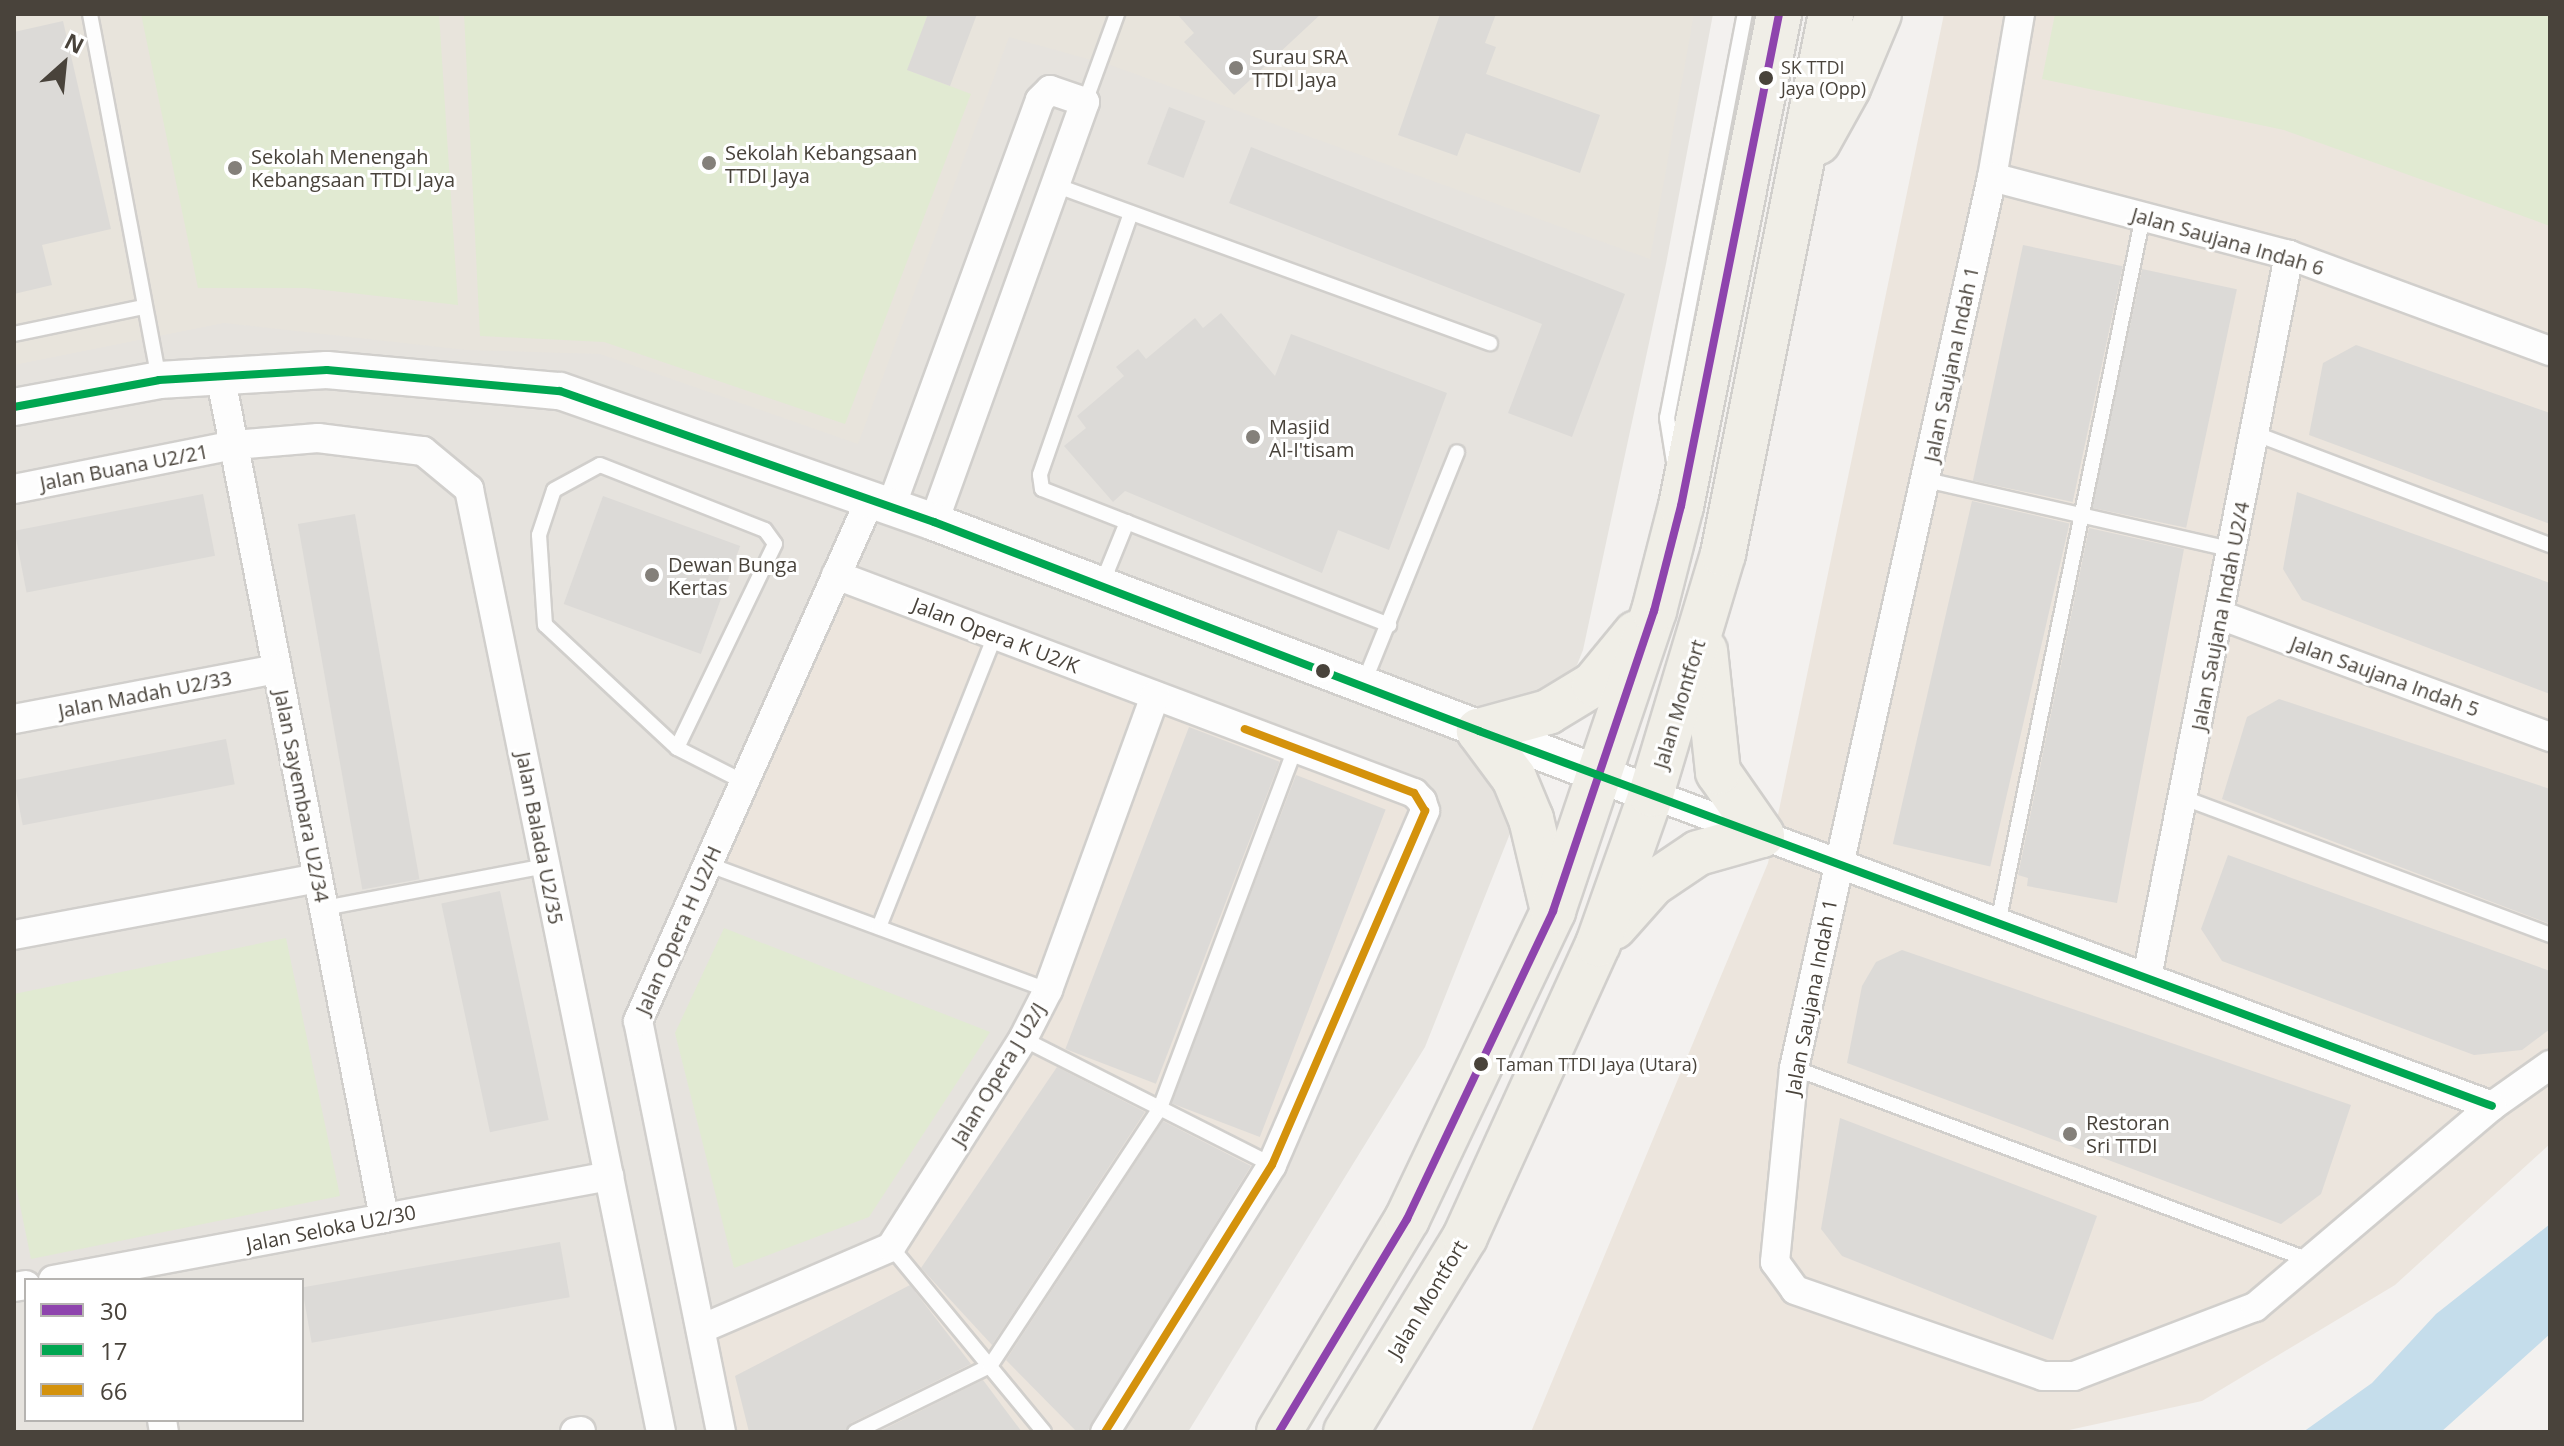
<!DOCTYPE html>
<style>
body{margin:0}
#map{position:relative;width:2564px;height:1446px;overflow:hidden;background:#f3f1ef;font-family:"Open Sans",sans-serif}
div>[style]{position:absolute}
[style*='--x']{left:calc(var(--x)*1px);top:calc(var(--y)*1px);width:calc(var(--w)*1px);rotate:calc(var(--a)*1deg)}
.residential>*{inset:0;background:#e6e3de}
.commercial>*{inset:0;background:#ece5dd}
.education>*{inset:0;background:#e8e4dc}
.green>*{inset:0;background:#e1ead2}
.water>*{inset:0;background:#c5ddeb}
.building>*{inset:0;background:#dcdad7;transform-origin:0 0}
.roads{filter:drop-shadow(2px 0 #d1cfcc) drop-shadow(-2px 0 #d1cfcc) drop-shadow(0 2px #d1cfcc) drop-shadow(0 -2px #d1cfcc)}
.service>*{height:14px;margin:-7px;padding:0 7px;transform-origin:7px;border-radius:7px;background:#fdfdfd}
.minor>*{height:28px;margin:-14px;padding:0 14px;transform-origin:14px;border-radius:14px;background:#fdfdfd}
.tertiary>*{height:36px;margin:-18px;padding:0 18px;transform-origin:18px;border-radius:18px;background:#fdfdfd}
.primary>*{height:44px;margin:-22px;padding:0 22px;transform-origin:22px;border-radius:22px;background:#f0eee7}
.bus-1>*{height:8px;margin:-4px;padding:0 4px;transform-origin:4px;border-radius:4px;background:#8e44ad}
.bus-2>*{height:8px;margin:-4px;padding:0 4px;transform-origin:4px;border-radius:4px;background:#00a651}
.bus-3>*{height:8px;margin:-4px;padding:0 4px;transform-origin:4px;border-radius:4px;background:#d4920c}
.dots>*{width:22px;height:22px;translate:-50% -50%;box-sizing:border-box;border:4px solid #fff;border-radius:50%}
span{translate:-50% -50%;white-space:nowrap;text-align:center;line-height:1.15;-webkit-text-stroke:6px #fff;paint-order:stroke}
.bus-label{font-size:18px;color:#49433b}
.left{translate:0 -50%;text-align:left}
.poi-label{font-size:20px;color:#49433b}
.street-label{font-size:20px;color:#49433b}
.frame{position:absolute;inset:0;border:16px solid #49433b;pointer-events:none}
.legend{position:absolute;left:24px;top:1278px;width:280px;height:144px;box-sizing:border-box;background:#fff;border:2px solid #b6b4b1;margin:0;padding:10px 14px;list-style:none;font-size:24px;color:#49433b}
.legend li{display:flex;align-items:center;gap:16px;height:40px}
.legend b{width:40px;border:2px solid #b6b4b1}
.north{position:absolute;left:24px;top:24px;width:80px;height:80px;-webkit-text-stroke:6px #fff;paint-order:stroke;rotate:27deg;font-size:22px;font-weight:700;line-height:32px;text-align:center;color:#49433b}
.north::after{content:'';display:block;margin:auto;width:28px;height:36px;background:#49433b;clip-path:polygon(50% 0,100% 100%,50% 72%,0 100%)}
</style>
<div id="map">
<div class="residential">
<i style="clip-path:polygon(evenodd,14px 14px,1713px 14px,1666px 264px,1583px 650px,1425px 1047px,1188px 1432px,14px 1432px,14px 14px,26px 1280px,302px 1280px,302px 1420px,26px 1420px,26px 1280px)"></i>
</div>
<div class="commercial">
<i style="clip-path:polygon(1944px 14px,2550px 14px,2550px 1144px,2395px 1285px,2202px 1401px,2060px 1432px,1531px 1432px,1768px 863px)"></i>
<i style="clip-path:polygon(843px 589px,1410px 803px,1267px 1153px,1090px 1432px,732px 1432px,712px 1336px,904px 1250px,1061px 986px,719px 860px)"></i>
</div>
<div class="education">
<i style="clip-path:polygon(14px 14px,1694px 14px,1650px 259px,1113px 66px,1009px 37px,858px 444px,600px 354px,466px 350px,224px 323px,14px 365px)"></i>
</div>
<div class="green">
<i style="clip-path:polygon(141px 14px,439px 14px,458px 305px,306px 288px,198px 288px)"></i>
<i style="clip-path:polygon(464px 14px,928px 14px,908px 70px,971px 94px,845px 424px,604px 342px,480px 336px)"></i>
<i style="clip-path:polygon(2055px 14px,2550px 14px,2550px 226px,2284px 130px,2042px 79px)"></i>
<i style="clip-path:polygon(724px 928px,990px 1032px,869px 1217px,734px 1268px,675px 1033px)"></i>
<i style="clip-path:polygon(286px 938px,340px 1196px,31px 1259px,14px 1176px,14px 994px)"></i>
</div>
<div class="water">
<i style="clip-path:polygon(2550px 1224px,2550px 1334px,2441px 1432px,2303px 1432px,2372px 1383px,2436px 1314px)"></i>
</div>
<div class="building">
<i style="clip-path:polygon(928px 14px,977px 14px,950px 86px,907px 70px)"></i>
<i style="clip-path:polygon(1177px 14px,1321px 14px,1234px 95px,1184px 42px,1194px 33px)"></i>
<i style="clip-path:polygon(1440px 14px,1496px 14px,1485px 43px,1496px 47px,1486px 74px,1600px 115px,1580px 173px,1466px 133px,1457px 156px,1398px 135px)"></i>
<i style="clip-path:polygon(63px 21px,111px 229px,42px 245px,52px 285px,14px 294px,14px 32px)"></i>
<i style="left:1169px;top:107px;width:39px;height:61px;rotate:21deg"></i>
<i style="clip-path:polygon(1251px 147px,1625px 294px,1572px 437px,1508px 413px,1542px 324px,1229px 203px)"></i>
<i style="left:2023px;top:245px;width:102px;height:241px;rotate:12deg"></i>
<i style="left:2142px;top:269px;width:97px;height:244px;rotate:12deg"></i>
<i style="clip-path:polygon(1221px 313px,1275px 376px,1291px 334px,1447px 393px,1389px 550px,1338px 530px,1322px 573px,1125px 491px,1113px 502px,1064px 446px,1086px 428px,1077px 416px,1124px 376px,1116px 367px,1138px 349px,1146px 359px,1195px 318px,1203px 328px)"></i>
<i style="clip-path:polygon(2356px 345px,2550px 413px,2550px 524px,2309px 435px,2323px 363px)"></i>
<i style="clip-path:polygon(2297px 492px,2550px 583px,2550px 694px,2302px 600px,2283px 569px)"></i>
<i style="left:203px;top:494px;width:63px;height:192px;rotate:79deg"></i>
<i style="left:603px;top:496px;width:146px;height:115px;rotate:20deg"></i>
<i style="left:1972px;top:501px;width:100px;height:352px;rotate:13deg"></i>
<i style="left:355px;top:514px;width:371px;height:58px;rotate:80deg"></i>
<i style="clip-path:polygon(2089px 528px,2184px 549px,2117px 903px,2027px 886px,2028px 878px,2018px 875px)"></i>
<i style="clip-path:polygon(2279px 699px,2550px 789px,2550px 924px,2222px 799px,2247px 717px)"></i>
<i style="left:1189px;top:727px;width:97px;height:345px;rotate:21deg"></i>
<i style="left:226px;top:739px;width:46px;height:216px;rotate:79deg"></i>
<i style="left:1296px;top:775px;width:96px;height:351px;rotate:21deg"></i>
<i style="clip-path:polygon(2228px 855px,2550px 971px,2550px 1029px,2522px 1050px,2474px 1055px,2222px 961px,2201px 929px)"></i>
<i style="left:500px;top:891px;width:234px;height:60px;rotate:78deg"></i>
<i style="clip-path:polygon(1902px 950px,2351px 1105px,2321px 1194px,2281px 1224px,1847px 1063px,1862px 986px,1876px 962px)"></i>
<i style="clip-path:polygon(1057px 1067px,1145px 1112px,992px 1345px,921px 1268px)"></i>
<i style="clip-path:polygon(1840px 1118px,2097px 1216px,2053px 1340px,1842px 1256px,1821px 1229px)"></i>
<i style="clip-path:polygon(1163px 1121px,1251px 1166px,1087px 1432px,1077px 1432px,1006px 1360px)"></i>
<i style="left:560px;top:1242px;width:56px;height:262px;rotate:80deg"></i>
<i style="clip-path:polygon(910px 1285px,971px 1364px,851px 1423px,845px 1432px,749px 1432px,735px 1376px)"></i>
<i style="clip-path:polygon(983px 1380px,1022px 1432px,878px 1432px)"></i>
</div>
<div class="roads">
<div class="service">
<i style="--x:90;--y:14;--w:371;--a:79.3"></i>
<i style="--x:1085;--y:102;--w:94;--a:-70"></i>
<i style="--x:1055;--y:185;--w:463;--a:20"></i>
<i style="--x:1131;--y:213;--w:277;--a:109.2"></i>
<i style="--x:1040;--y:475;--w:14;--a:82"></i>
<i style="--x:1042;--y:489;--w:373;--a:21.4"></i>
<i style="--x:14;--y:334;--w:132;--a:-11.8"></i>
<i style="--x:2256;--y:434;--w:314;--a:20.7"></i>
<i style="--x:1674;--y:462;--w:45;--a:-99"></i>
<i style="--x:1667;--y:418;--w:411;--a:-79.1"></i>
<i style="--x:600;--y:465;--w:177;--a:21.5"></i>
<i style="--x:765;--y:530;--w:17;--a:54"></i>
<i style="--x:775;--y:544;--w:226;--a:115.7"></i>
<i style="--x:677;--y:748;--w:180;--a:-137"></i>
<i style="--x:545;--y:625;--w:90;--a:-93.8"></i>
<i style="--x:539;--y:535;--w:47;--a:-71.6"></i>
<i style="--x:554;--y:490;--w:52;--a:-28.5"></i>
<i style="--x:1926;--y:480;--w:315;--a:12.8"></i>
<i style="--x:1101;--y:586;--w:69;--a:-67.9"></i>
<i style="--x:1363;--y:685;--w:251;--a:-68"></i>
<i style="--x:677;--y:748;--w:75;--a:26.9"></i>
<i style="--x:2184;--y:798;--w:391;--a:20.5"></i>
<i style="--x:707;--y:864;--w:364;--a:20.3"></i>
<i style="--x:324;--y:908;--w:226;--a:-10.7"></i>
<i style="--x:1998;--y:923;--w:722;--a:-78.41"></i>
<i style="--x:879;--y:927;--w:314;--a:-68.3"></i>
<i style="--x:1023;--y:1039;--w:279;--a:26.8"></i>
<i style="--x:1794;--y:1068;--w:550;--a:20.45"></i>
<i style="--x:891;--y:1247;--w:240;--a:50.4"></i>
<i style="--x:855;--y:1432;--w:150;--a:-26.1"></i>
<i style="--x:990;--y:1366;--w:309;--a:-56.6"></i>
<i style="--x:1160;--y:1108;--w:384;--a:-69.4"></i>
</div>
<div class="minor">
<i style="--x:2020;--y:14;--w:165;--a:99.7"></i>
<i style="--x:1992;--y:177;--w:913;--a:102.53"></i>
<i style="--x:1794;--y:1068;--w:195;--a:95.6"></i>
<i style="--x:1775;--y:1262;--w:34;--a:54"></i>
<i style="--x:1795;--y:1290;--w:262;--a:19.1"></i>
<i style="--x:2043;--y:1376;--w:31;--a:0"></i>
<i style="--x:2074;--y:1376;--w:194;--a:-20.9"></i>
<i style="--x:2255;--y:1307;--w:311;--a:-40.3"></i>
<i style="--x:2492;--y:1106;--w:71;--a:-35.3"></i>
<i style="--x:1992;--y:177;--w:307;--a:14.7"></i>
<i style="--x:2289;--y:255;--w:278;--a:20.2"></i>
<i style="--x:220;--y:374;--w:860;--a:79"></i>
<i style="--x:14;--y:489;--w:224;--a:-11.3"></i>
<i style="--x:234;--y:445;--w:84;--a:-4.8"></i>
<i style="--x:318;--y:438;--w:106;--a:7.1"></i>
<i style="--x:423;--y:451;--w:60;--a:39.6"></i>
<i style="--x:469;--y:489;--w:962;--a:78.49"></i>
<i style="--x:891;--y:507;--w:433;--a:-69.9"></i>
<i style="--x:1040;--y:100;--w:14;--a:-45"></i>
<i style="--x:1050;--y:90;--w:37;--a:19"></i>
<i style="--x:1085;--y:102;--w:446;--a:109.8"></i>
<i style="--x:836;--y:575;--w:618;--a:20.66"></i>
<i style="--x:1414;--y:793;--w:11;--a:45"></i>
<i style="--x:1422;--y:801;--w:10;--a:73"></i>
<i style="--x:1425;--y:811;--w:386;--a:113.4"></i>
<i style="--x:1272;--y:1165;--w:315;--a:122"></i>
<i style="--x:2220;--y:615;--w:352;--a:20.3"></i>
<i style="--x:14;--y:719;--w:268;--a:-10.8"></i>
<i style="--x:1651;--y:794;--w:897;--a:20.35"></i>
<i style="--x:14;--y:935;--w:309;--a:-10.6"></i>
<i style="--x:2147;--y:977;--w:736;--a:-78.87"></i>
<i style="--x:53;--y:1280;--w:566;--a:-10.59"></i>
<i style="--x:14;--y:1287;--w:12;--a:-9"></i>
<i style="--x:701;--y:1329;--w:207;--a:-23.3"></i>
<i style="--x:891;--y:1247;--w:246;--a:-57.6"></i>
<i style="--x:1023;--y:1039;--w:55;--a:-63"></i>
<i style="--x:1048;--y:990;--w:313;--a:-70"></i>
<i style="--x:162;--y:1420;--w:12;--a:81"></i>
<i style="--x:575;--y:1432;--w:6;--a:-9"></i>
<i style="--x:721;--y:1432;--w:419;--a:-101.4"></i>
<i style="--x:638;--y:1021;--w:570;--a:-66"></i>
</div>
<div class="tertiary">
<i style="--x:14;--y:407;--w:147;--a:-10.5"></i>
<i style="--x:159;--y:380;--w:168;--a:-3.4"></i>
<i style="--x:327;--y:370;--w:234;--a:5.2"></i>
<i style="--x:560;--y:391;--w:396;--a:19.3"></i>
<i style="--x:934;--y:522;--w:767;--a:20.77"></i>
</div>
<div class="primary">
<i style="--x:1818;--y:142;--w:62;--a:-60.9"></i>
<i style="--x:1848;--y:88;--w:80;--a:-67.3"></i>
<i style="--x:1553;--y:911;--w:95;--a:-103.4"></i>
<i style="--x:1531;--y:819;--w:44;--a:-112.5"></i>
<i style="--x:1514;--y:778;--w:59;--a:-126.7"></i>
<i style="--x:1479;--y:731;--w:72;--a:-15.4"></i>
<i style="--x:1548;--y:712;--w:54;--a:-31.3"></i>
<i style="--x:1594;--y:684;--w:66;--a:-50.5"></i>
<i style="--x:1614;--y:927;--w:57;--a:-48.5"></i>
<i style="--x:1652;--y:884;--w:55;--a:-34"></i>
<i style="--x:1698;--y:853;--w:66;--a:-15.7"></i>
<i style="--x:1762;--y:835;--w:77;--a:-124.9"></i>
<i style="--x:1718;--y:772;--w:122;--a:-96.1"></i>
<i style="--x:1279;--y:1432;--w:249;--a:-59"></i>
<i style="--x:1407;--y:1219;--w:341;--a:-64.6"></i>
<i style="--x:1553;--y:911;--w:317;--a:-71.4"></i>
<i style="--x:1654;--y:611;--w:108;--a:-75.6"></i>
<i style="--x:1681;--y:506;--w:502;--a:-78.73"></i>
<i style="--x:1346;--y:1432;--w:228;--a:-58.6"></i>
<i style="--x:1465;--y:1237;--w:322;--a:-65.6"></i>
<i style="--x:1598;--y:944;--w:159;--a:-70.5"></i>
<i style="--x:1651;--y:794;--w:251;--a:-73.3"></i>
<i style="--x:1723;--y:554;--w:551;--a:-78.69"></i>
</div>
</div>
<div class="bus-1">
<i style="--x:1279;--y:1432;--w:249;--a:-59"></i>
<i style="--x:1407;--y:1219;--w:341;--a:-64.6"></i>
<i style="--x:1553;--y:911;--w:317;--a:-71.4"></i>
<i style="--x:1654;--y:611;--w:108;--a:-75.6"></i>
<i style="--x:1681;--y:506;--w:502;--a:-78.73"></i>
</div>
<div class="bus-2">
<i style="--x:14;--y:407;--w:147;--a:-10.5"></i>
<i style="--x:159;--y:380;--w:168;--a:-3.4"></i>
<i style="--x:327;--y:370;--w:234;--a:5.2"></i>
<i style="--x:560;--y:391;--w:396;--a:19.3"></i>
<i style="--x:934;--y:522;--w:584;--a:20.98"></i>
<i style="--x:1479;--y:731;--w:1080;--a:20.31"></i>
</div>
<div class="bus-3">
<i style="--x:1105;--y:1432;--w:315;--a:-58"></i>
<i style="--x:1272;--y:1165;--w:386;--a:-66.6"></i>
<i style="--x:1425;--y:811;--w:21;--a:-121"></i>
<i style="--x:1414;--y:793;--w:181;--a:-159.3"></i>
</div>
<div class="dots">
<i style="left:1236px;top:68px;background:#84807a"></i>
<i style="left:1766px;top:78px;background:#49433b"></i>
<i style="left:709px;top:163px;background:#84807a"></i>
<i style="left:235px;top:168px;background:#84807a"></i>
<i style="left:1253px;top:437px;background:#84807a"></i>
<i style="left:652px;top:575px;background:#84807a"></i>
<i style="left:1323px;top:671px;background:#49433b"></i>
<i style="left:1481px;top:1064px;background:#49433b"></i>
<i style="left:2070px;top:1134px;background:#84807a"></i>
</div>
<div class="bus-label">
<span class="left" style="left:1781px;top:78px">SK TTDI<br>Jaya (Opp)</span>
<span class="left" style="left:1496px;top:1064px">Taman TTDI Jaya (Utara)</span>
</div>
<div class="poi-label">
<span class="left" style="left:1252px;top:68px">Surau SRA<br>TTDI Jaya</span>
<span class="left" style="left:725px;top:164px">Sekolah Kebangsaan<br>TTDI Jaya</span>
<span class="left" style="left:251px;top:168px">Sekolah Menengah<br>Kebangsaan TTDI Jaya</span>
<span class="left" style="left:1269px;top:438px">Masjid<br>Al-I'tisam</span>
<span class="left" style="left:668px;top:576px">Dewan Bunga<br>Kertas</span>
<span class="left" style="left:2086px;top:1134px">Restoran<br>Sri TTDI</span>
</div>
<div class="street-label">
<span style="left:2228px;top:241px;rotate:16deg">Jalan Saujana Indah 6</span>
<span style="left:1951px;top:364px;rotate:-78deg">Jalan Saujana Indah 1</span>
<span style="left:124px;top:467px;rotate:-11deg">Jalan Buana U2/21</span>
<span style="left:2220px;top:616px;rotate:-79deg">Jalan Saujana Indah U2/4</span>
<span style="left:996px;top:635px;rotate:21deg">Jalan Opera K U2/K</span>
<span style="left:2385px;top:676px;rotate:20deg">Jalan Saujana Indah 5</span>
<span style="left:145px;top:694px;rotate:-11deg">Jalan Madah U2/33</span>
<span style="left:1679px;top:704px;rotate:-73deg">Jalan Montfort</span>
<span style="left:302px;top:796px;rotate:79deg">Jalan Sayembara U2/34</span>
<span style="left:540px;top:838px;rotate:79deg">Jalan Balada U2/35</span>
<span style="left:678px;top:930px;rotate:-66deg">Jalan Opera H U2/H</span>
<span style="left:1811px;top:997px;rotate:-79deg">Jalan Saujana Indah 1</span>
<span style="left:998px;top:1074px;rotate:-59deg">Jalan Opera J U2/J</span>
<span style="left:331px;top:1228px;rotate:-11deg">Jalan Seloka U2/30</span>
<span style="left:1427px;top:1299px;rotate:-59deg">Jalan Montfort</span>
</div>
<div class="frame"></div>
<ul class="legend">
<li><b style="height:10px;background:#8e44ad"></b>30</li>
<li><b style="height:10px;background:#00a651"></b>17</li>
<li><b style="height:10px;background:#d4920c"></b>66</li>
</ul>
<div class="north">N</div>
</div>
